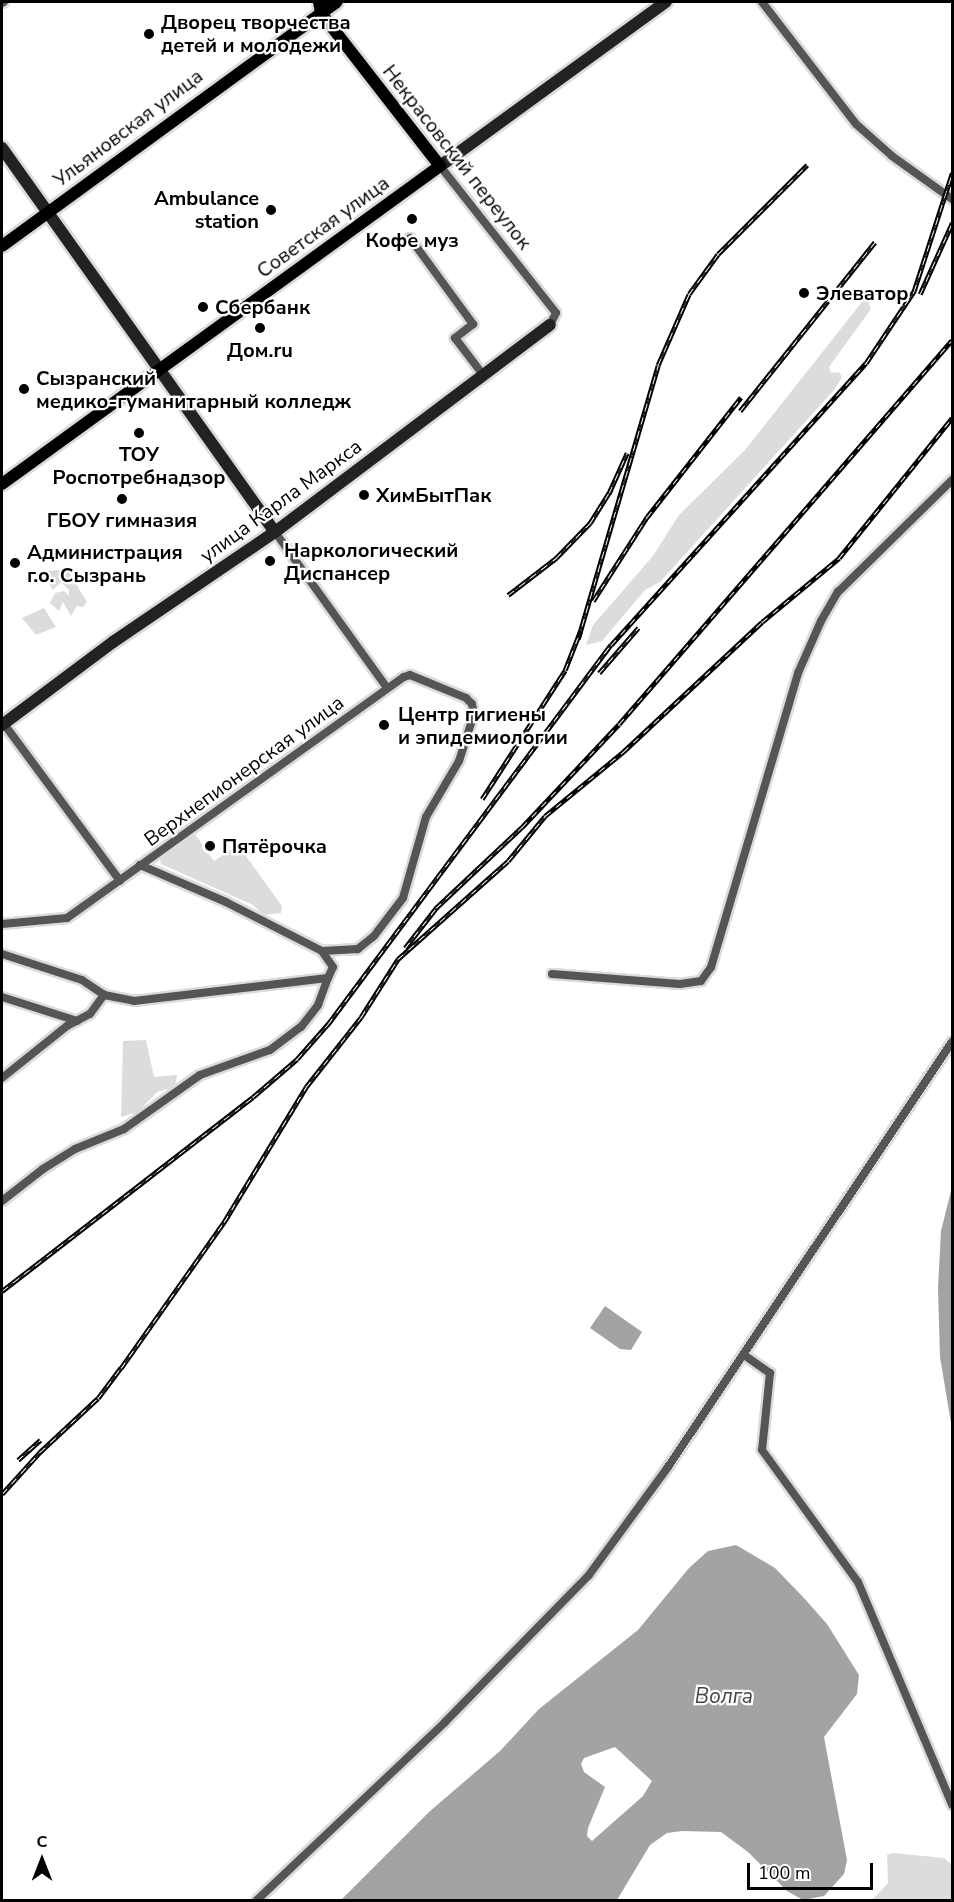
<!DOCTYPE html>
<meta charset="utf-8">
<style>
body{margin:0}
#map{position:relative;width:954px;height:1902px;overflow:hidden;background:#fff;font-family:"Nunito Sans",sans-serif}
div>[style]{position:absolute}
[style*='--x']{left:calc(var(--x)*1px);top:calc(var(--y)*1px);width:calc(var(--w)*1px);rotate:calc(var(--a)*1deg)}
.green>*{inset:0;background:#dcdcdc}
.water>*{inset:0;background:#a3a3a3}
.roads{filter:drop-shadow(2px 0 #dbdbdb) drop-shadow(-2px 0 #dbdbdb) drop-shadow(0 2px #dbdbdb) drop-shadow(0 -2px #dbdbdb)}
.street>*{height:8px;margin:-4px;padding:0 4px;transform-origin:4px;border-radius:4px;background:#555}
.secondary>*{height:12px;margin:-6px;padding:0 6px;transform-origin:6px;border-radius:6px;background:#222}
.primary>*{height:12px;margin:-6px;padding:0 6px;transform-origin:6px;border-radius:6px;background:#000}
.rail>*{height:4.5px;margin-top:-2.25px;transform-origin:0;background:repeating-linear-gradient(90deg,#fff 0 7px,#000 0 14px);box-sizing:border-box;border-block:2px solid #000}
.dots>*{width:16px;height:16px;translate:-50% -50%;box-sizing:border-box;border:3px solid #fff;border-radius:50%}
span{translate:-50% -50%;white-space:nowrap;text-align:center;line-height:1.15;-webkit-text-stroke:4.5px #fff;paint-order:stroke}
.poi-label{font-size:20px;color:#000;font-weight:700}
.left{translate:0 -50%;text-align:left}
.right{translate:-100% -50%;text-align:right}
.street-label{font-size:20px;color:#000}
.water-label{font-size:21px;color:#444;font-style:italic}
.frame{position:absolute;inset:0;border:3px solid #000;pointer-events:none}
.north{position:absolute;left:12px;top:1830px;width:60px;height:60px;-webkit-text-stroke:4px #fff;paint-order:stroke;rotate:0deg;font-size:16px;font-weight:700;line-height:24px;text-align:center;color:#000}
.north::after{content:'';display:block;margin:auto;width:21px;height:27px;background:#000;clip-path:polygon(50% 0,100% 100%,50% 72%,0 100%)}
.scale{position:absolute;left:747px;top:1863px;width:126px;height:27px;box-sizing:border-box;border:3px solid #000;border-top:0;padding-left:8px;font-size:18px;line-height:21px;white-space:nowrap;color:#000;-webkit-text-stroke:4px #fff;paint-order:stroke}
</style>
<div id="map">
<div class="green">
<i style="clip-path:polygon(867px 300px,871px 309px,829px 367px,831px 373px,839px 372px,842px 377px,835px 389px,660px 582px,645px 590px,602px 641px,586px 645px,593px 625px,653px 556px,679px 515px,745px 450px,862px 302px)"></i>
<i style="clip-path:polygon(67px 569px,87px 602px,83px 607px,77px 606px,71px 616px,63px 602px,59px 611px,50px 603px,55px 593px,64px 591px,69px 596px,69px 590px,61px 582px,53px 590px,46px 579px,48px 571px)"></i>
<i style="clip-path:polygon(44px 608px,56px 627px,36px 635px,22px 618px)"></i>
<i style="clip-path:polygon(194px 833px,214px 861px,238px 845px,282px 906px,281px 913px,263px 915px,253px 905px,161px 864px,159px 858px)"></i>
<i style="clip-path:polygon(146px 1040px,154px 1077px,177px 1075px,175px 1087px,157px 1092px,138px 1112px,121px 1117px,123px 1041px)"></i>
<i style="clip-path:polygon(893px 1853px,944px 1858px,952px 1865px,952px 1900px,872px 1900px,888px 1883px,887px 1855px)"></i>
</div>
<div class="water">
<i style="clip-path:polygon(952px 1187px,952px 1429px,940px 1357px,938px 1288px,941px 1231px)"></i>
<i style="clip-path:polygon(605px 1306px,642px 1332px,631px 1350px,620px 1349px,590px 1328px)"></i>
<i style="clip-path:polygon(evenodd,736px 1545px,775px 1568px,804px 1598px,827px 1624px,859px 1675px,857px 1694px,824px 1737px,847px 1860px,844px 1874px,824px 1896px,803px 1900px,787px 1891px,748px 1852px,721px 1832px,682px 1831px,667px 1833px,650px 1845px,617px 1900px,341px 1900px,429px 1812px,500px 1751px,539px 1709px,638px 1630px,689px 1568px,708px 1551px,736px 1545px,615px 1747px,652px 1781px,643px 1796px,592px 1841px,587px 1836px,588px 1828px,605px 1787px,584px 1772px,581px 1764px,584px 1758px,615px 1747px)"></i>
</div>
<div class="roads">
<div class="street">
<i style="--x:762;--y:2;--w:154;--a:52.4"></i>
<i style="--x:856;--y:124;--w:48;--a:41.6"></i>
<i style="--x:892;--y:156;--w:74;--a:35.6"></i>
<i style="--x:2;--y:3;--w:2;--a:-27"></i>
<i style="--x:440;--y:166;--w:187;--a:51.7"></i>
<i style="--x:556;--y:313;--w:13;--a:117"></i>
<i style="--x:410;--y:238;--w:107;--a:53.8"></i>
<i style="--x:473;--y:324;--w:23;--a:142"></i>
<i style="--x:455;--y:338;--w:48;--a:52.7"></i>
<i style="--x:275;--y:532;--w:192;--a:54.3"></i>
<i style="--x:4;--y:724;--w:195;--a:53.5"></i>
<i style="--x:2;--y:924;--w:65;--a:-5.3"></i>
<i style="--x:67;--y:918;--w:414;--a:-35.6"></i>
<i style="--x:404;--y:677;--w:6;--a:-18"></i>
<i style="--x:410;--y:675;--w:61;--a:22.3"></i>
<i style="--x:466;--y:698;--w:8;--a:45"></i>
<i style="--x:472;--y:704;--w:10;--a:79"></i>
<i style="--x:474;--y:714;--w:49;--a:107.7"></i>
<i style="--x:459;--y:761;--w:65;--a:120.5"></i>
<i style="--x:426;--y:817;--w:84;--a:105.9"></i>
<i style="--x:403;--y:898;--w:48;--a:127.3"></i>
<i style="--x:374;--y:936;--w:21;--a:141"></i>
<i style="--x:358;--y:949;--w:36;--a:177"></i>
<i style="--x:2;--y:954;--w:84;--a:18"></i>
<i style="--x:82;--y:980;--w:27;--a:34"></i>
<i style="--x:104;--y:995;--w:31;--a:11"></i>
<i style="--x:134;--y:1001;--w:195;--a:-6.8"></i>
<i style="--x:328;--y:978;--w:12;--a:-66"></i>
<i style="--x:333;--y:967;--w:19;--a:-125"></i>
<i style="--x:322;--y:951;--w:108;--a:-153"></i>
<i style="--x:226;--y:902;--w:94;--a:-156.7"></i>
<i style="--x:552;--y:974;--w:128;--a:4.5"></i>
<i style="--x:680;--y:984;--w:21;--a:-8"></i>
<i style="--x:701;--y:981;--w:17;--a:-54"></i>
<i style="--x:711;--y:967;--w:307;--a:-73.5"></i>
<i style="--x:798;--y:673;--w:57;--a:-66.1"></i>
<i style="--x:821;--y:621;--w:34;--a:-60"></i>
<i style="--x:838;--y:592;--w:160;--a:-44.5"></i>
<i style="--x:2;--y:997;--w:79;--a:17.7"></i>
<i style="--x:2;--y:1078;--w:83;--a:-38.7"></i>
<i style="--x:67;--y:1026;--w:26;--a:-28"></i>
<i style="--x:90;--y:1014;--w:24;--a:-54"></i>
<i style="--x:2;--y:1201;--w:52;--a:-38"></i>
<i style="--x:43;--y:1169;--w:38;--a:-32"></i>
<i style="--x:75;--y:1149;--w:53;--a:-22.2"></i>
<i style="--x:124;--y:1129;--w:93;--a:-35.4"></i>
<i style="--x:200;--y:1075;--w:74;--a:-19.7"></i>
<i style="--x:270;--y:1050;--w:39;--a:-37"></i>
<i style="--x:301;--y:1027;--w:28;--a:-52"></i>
<i style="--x:318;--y:1005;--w:29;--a:-70"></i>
<i style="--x:744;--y:1355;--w:32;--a:35"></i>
<i style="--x:770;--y:1373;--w:77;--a:95.9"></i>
<i style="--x:762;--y:1450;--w:163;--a:54"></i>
<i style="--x:858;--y:1582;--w:242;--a:67.1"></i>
<i style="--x:257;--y:1900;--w:259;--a:-43.4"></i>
<i style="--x:445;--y:1722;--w:206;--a:-45.6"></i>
<i style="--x:589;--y:1575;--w:134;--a:-53.8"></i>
<i style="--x:668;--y:1467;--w:511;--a:-56.25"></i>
</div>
<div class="secondary">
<i style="--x:2;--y:148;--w:471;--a:54.6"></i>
<i style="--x:440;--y:166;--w:279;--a:-36"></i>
<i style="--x:2;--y:725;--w:139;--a:-36.8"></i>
<i style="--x:113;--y:642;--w:196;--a:-34.2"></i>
<i style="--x:275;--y:532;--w:344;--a:-37"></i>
</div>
<div class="primary">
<i style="--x:2;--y:246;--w:414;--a:-36.1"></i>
<i style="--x:2;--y:484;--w:541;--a:-35.98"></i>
<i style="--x:440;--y:166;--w:194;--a:-127.9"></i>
<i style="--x:321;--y:13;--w:11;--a:-100"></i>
</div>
</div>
<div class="rail">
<i style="--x:920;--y:294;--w:78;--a:-65.7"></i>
<i style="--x:740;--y:411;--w:216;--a:-51.4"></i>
<i style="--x:508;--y:595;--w:61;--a:-37.6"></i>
<i style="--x:556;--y:558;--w:49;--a:-45.8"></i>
<i style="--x:590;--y:523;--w:36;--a:-58"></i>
<i style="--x:609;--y:493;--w:44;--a:-65.8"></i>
<i style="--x:593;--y:601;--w:100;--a:-57.3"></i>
<i style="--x:647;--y:517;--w:152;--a:-51.9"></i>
<i style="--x:578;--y:639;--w:285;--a:-73.7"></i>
<i style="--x:658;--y:365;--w:77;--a:-66.4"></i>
<i style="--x:689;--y:294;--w:49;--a:-54.1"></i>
<i style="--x:718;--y:254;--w:126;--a:-45"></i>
<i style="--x:599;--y:673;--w:60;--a:-49.1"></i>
<i style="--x:482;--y:799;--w:153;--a:-57.2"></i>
<i style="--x:565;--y:670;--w:41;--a:-68.5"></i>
<i style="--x:405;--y:948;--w:51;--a:-52.2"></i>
<i style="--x:436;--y:908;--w:118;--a:-43.3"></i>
<i style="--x:522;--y:827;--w:141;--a:-46.7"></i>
<i style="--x:619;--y:724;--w:508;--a:-49.07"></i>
<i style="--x:2;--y:1291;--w:317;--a:-37.7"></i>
<i style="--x:253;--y:1097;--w:58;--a:-40.8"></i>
<i style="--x:297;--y:1059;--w:47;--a:-48.5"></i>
<i style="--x:328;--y:1024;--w:473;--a:-53.3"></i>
<i style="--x:611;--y:645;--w:380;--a:-47.9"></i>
<i style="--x:866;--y:363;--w:87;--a:-56.3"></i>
<i style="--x:914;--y:291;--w:124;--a:-72.1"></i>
<i style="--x:18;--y:1460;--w:30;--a:-42"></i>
<i style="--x:2;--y:1494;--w:57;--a:-47.9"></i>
<i style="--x:40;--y:1452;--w:79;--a:-43"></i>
<i style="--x:98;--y:1398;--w:38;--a:-53"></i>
<i style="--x:121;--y:1368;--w:179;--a:-54.8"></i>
<i style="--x:224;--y:1222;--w:158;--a:-58.7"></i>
<i style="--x:306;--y:1087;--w:89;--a:-51.8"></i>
<i style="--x:361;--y:1017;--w:69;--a:-57.5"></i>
<i style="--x:398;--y:959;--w:147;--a:-41.7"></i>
<i style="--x:508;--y:861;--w:58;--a:-50.6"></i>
<i style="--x:545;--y:816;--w:101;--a:-39.4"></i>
<i style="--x:623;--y:752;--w:190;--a:-43.1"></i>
<i style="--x:762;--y:622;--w:100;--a:-39.7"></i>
<i style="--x:839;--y:558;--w:180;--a:-51.1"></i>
</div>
<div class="dots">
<i style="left:149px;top:34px;background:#000"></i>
<i style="left:271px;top:210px;background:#000"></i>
<i style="left:412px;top:219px;background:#000"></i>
<i style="left:804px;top:293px;background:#000"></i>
<i style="left:203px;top:307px;background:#000"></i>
<i style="left:260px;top:328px;background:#000"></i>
<i style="left:24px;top:389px;background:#000"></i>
<i style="left:139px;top:433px;background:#000"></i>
<i style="left:364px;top:495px;background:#000"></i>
<i style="left:122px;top:499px;background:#000"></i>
<i style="left:270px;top:561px;background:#000"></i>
<i style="left:15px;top:563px;background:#000"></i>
<i style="left:384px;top:725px;background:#000"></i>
<i style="left:210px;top:846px;background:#000"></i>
</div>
<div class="poi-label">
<span class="left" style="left:161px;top:34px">Дворец творчества<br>детей и молодежи</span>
<span class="right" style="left:259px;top:210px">Ambulance<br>station</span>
<span style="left:412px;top:240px">Кофе муз</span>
<span class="left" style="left:816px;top:293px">Элеватор</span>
<span class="left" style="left:215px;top:307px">Сбербанк</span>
<span style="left:260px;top:350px">Дом.ru</span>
<span class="left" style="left:36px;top:390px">Сызранский<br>медико-гуманитарный колледж</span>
<span style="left:139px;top:466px">ТОУ<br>Роспотребнадзор</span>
<span class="left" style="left:376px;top:495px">ХимБытПак</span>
<span style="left:122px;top:520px">ГБОУ гимназия</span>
<span class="left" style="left:284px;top:562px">Наркологический<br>Диспансер</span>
<span class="left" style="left:27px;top:564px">Администрация<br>г.о. Сызрань</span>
<span class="left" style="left:398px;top:726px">Центр гигиены<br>и эпидемиологии</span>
<span class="left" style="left:222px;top:846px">Пятёрочка</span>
</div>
<div class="street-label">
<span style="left:128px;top:128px;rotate:-37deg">Ульяновская улица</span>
<span style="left:457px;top:157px;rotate:52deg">Некрасовский переулок</span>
<span style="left:323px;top:227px;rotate:-36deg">Советская улица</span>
<span style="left:281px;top:501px;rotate:-36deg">улица Карла Маркса</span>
<span style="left:244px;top:771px;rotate:-36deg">Верхнепионерская улица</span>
</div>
<div class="water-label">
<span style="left:724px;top:1696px">Волга</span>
</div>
<div class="frame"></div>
<div class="north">С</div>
<div class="scale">100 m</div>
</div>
